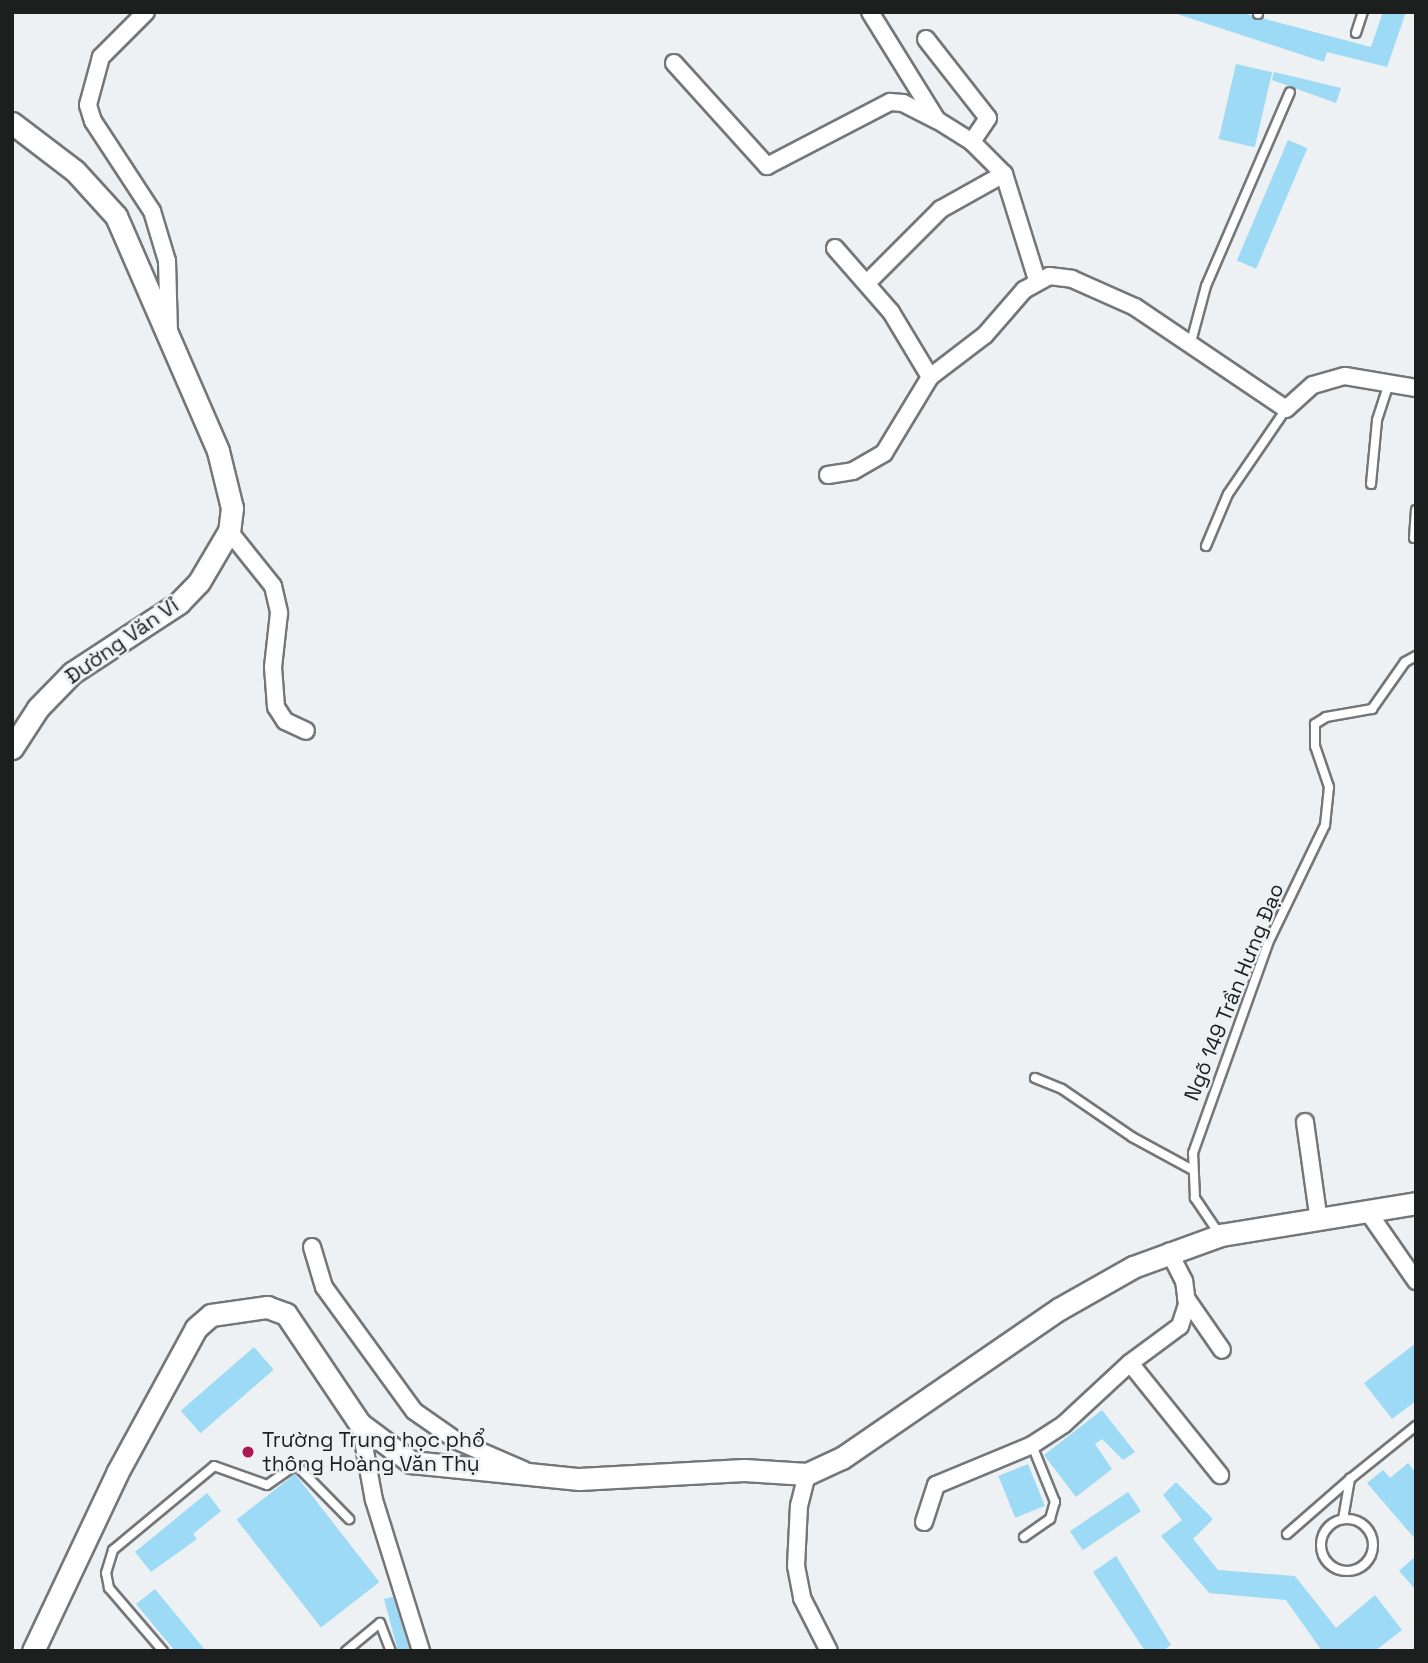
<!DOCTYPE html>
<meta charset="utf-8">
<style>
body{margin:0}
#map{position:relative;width:1428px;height:1663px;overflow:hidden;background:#edf1f3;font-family:"Space Grotesk",sans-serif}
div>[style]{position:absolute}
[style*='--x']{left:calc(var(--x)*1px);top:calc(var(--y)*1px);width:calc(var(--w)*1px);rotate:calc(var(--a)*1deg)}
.building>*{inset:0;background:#9ddaf5;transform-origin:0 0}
.roads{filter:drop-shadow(2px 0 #747779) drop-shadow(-2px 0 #747779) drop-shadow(0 2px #747779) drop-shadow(0 -2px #747779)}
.lane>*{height:8px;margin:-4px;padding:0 4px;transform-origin:4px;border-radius:4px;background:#fff}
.lane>.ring{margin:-4px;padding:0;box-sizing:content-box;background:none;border:8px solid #fff;border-radius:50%}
.street>*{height:16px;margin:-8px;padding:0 8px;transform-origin:8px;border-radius:8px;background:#fff}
.secondary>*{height:21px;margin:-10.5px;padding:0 10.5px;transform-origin:10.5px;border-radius:10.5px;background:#fff}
.dots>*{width:19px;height:19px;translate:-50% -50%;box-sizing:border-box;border:4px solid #edf1f3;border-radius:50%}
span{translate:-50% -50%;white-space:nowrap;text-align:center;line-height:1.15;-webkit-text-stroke:5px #edf1f3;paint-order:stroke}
.street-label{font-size:21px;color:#1d1f1f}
.poi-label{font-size:21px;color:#1d1f1f}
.left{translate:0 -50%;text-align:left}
.frame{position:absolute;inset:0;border:14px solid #1d1f1f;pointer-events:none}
</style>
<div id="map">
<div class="building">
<i style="clip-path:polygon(1171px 12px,1239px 12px,1371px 47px,1383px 12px,1406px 12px,1387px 67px,1327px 52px,1324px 62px)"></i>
<i style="left:1236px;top:64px;width:37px;height:77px;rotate:13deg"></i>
<i style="clip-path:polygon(1274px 72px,1341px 88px,1336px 103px,1272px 80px)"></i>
<i style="left:1288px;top:140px;width:21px;height:131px;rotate:23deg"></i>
<i style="clip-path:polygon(1416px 1343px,1416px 1401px,1392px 1419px,1364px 1383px)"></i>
<i style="left:254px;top:1347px;width:30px;height:97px;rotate:49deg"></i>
<i style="clip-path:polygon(1102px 1410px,1135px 1452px,1123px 1460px,1102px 1439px,1095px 1444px,1112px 1469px,1076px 1497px,1044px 1455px)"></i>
<i style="clip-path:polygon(1408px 1463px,1416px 1473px,1416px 1540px,1367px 1483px,1383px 1470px,1390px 1478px)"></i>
<i style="left:1028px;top:1464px;width:45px;height:32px;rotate:68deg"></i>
<i style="left:295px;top:1474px;width:137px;height:74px;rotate:52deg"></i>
<i style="clip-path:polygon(1176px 1482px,1213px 1519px,1193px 1539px,1218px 1570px,1295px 1576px,1336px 1628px,1375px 1595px,1402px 1630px,1375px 1651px,1322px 1651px,1286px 1600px,1209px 1593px,1161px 1536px,1182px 1520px,1163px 1495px)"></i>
<i style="left:1128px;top:1492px;width:23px;height:70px;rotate:56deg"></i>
<i style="clip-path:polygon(207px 1493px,221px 1511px,193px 1534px,197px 1539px,151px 1572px,135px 1552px)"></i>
<i style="clip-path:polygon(1116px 1556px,1171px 1645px,1162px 1651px,1145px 1651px,1093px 1572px)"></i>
<i style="clip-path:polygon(1416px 1556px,1416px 1590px,1399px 1571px)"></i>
<i style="clip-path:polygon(155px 1589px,206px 1651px,175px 1651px,136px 1604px)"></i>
<i style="clip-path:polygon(393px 1597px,410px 1651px,398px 1651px,384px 1599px)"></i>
</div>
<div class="roads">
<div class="lane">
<i style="--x:1258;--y:14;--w:2;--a:-90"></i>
<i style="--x:1356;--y:33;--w:22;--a:-72"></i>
<i style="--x:1191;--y:342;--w:58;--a:-75"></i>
<i style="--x:1206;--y:286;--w:211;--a:-66.6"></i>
<i style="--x:1371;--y:484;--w:64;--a:-84.6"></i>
<i style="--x:1377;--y:420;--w:40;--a:-72"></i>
<i style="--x:1414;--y:538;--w:28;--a:-86"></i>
<i style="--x:1206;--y:546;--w:56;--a:-67.1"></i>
<i style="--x:1228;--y:494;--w:103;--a:-55.7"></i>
<i style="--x:1035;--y:1078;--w:29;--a:22"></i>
<i style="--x:1062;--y:1089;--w:85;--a:34.4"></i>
<i style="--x:1132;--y:1137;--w:67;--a:28.5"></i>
<i style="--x:1220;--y:1235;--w:45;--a:-124"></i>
<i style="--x:1195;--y:1198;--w:45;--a:-92.5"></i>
<i style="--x:1193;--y:1153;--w:223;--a:-70.3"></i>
<i style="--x:1268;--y:943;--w:131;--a:-64.2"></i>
<i style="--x:1325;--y:825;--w:38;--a:-84"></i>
<i style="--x:1329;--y:787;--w:43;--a:-108.9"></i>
<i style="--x:1315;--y:746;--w:22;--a:-90"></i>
<i style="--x:1315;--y:724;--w:13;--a:-32"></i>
<i style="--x:1326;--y:717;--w:47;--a:-9.9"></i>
<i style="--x:1372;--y:709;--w:57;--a:-54.9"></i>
<i style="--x:1405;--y:662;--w:13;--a:-29"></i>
<i style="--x:1343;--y:1519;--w:41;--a:-80.1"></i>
<i style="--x:1350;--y:1479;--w:85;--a:-38.8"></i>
<i class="ring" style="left:1321px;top:1519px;width:44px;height:44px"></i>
<i style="--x:1287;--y:1534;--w:84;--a:-41.1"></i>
<i style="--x:1024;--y:1537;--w:32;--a:-35"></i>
<i style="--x:1050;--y:1519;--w:18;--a:-74"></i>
<i style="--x:1055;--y:1502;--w:61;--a:-112"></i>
<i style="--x:163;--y:1651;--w:83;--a:-130.6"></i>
<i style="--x:109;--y:1588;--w:15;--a:-101"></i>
<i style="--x:106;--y:1573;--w:24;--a:-73"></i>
<i style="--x:113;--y:1550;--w:131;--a:-39.7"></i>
<i style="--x:214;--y:1466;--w:56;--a:19.7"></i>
<i style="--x:267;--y:1485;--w:35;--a:-35"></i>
<i style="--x:296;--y:1465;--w:76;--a:45.5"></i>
<i style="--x:346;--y:1651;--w:44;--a:-39.5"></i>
<i style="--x:380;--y:1623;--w:30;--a:69"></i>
</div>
<div class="street">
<i style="--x:146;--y:12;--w:64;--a:135"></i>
<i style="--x:101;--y:57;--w:50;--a:105.2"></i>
<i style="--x:88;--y:105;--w:17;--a:73"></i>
<i style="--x:93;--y:121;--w:108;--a:56.8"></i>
<i style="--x:152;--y:211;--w:52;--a:73.3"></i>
<i style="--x:167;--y:261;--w:71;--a:88.4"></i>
<i style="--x:870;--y:12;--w:127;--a:58.2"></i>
<i style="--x:937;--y:120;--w:41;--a:32.2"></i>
<i style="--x:972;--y:142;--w:45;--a:45"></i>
<i style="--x:1004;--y:174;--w:111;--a:72.7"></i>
<i style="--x:926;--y:39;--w:100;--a:51.9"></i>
<i style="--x:988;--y:118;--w:29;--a:124"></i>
<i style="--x:674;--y:63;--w:139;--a:47.9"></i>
<i style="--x:767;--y:166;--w:139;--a:-27.5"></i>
<i style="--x:890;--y:102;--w:13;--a:4"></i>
<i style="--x:903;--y:103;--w:38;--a:27"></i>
<i style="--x:835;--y:248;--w:85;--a:48.8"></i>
<i style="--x:891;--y:312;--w:76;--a:59"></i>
<i style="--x:867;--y:283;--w:105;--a:-45"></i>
<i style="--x:941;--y:209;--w:72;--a:-29.1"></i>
<i style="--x:828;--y:475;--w:25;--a:-9"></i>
<i style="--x:853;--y:471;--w:36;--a:-30"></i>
<i style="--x:884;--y:453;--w:89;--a:-58.8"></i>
<i style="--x:930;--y:377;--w:69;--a:-37.4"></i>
<i style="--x:985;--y:335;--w:60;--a:-49.1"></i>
<i style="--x:1024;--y:290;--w:29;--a:-29"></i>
<i style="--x:1049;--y:276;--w:23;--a:7"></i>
<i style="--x:1072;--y:279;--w:69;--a:24"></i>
<i style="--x:1135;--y:307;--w:182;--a:34"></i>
<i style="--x:1286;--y:409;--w:36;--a:-42"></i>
<i style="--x:1313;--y:385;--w:33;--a:-16"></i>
<i style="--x:1345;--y:376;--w:72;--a:9.6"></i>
<i style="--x:229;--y:531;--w:70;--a:51.3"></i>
<i style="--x:273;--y:586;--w:28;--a:77"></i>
<i style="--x:279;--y:613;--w:54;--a:96.3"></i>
<i style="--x:273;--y:667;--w:40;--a:85.7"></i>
<i style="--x:276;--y:707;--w:17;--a:57"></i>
<i style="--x:285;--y:721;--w:23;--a:25"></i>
<i style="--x:1305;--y:1122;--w:100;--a:82"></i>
<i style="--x:1368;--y:1212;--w:84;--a:55.2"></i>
<i style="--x:312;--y:1247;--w:42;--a:73.3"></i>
<i style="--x:324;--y:1287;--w:153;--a:54"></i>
<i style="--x:414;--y:1411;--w:52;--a:34.9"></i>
<i style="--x:457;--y:1441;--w:73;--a:23.4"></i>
<i style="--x:1186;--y:1298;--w:63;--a:55.3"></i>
<i style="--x:1130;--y:1363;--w:144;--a:51.2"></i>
<i style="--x:360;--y:1424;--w:77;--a:79.6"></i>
<i style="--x:374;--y:1500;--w:158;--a:72.7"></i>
<i style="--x:807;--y:1474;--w:32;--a:104"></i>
<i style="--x:799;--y:1505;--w:61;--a:92.8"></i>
<i style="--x:796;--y:1566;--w:33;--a:79"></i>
<i style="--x:802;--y:1598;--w:59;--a:63"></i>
<i style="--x:924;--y:1522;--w:39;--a:-72"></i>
<i style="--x:936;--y:1485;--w:104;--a:-22.6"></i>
<i style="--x:1032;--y:1445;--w:37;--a:-33"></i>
<i style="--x:1063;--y:1425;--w:91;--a:-42.8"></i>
<i style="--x:1130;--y:1363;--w:62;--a:-36.5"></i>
<i style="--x:1180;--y:1326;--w:23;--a:-72"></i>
<i style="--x:1187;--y:1304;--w:23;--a:-97"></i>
<i style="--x:1184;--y:1281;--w:33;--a:-117"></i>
</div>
<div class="secondary">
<i style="--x:12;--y:123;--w:79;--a:37.3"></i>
<i style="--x:75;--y:171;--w:61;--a:47.7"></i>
<i style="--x:116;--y:216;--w:256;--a:66.5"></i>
<i style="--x:218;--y:451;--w:59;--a:76.2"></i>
<i style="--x:232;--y:508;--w:23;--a:97"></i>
<i style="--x:229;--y:531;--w:59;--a:120.5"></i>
<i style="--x:199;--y:582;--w:29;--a:134"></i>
<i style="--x:179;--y:603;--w:128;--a:146.8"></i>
<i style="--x:72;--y:673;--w:49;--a:134.2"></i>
<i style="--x:38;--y:708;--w:48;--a:123"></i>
<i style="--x:33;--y:1651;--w:197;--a:-64.7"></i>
<i style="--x:117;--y:1473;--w:165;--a:-61.4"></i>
<i style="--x:196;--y:1328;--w:20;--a:-41"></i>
<i style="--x:211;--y:1315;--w:57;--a:-8.1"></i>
<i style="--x:267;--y:1307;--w:20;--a:20"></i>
<i style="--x:286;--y:1314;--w:133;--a:56.1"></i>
<i style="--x:360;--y:1424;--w:64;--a:36.7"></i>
<i style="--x:411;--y:1462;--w:169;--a:5.8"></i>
<i style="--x:579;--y:1479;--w:165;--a:-3.1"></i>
<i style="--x:744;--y:1470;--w:63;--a:3.6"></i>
<i style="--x:807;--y:1474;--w:38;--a:-25"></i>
<i style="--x:842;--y:1458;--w:263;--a:-34.5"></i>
<i style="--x:1059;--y:1309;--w:85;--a:-29.6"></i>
<i style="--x:1133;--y:1267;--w:94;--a:-20"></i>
<i style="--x:1221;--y:1235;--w:198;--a:-9.3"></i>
</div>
</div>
<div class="dots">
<i style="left:248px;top:1452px;background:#aa1952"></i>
</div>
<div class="street-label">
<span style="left:122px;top:641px;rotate:-35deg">Đường Văn Vỉ</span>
<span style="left:1234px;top:992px;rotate:-68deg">Ngõ 149 Trần Hưng Đạo</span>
</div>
<div class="poi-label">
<span class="left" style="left:262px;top:1452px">Trường Trung học phổ<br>thông Hoàng Văn Thụ</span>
</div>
<div class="frame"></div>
</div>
